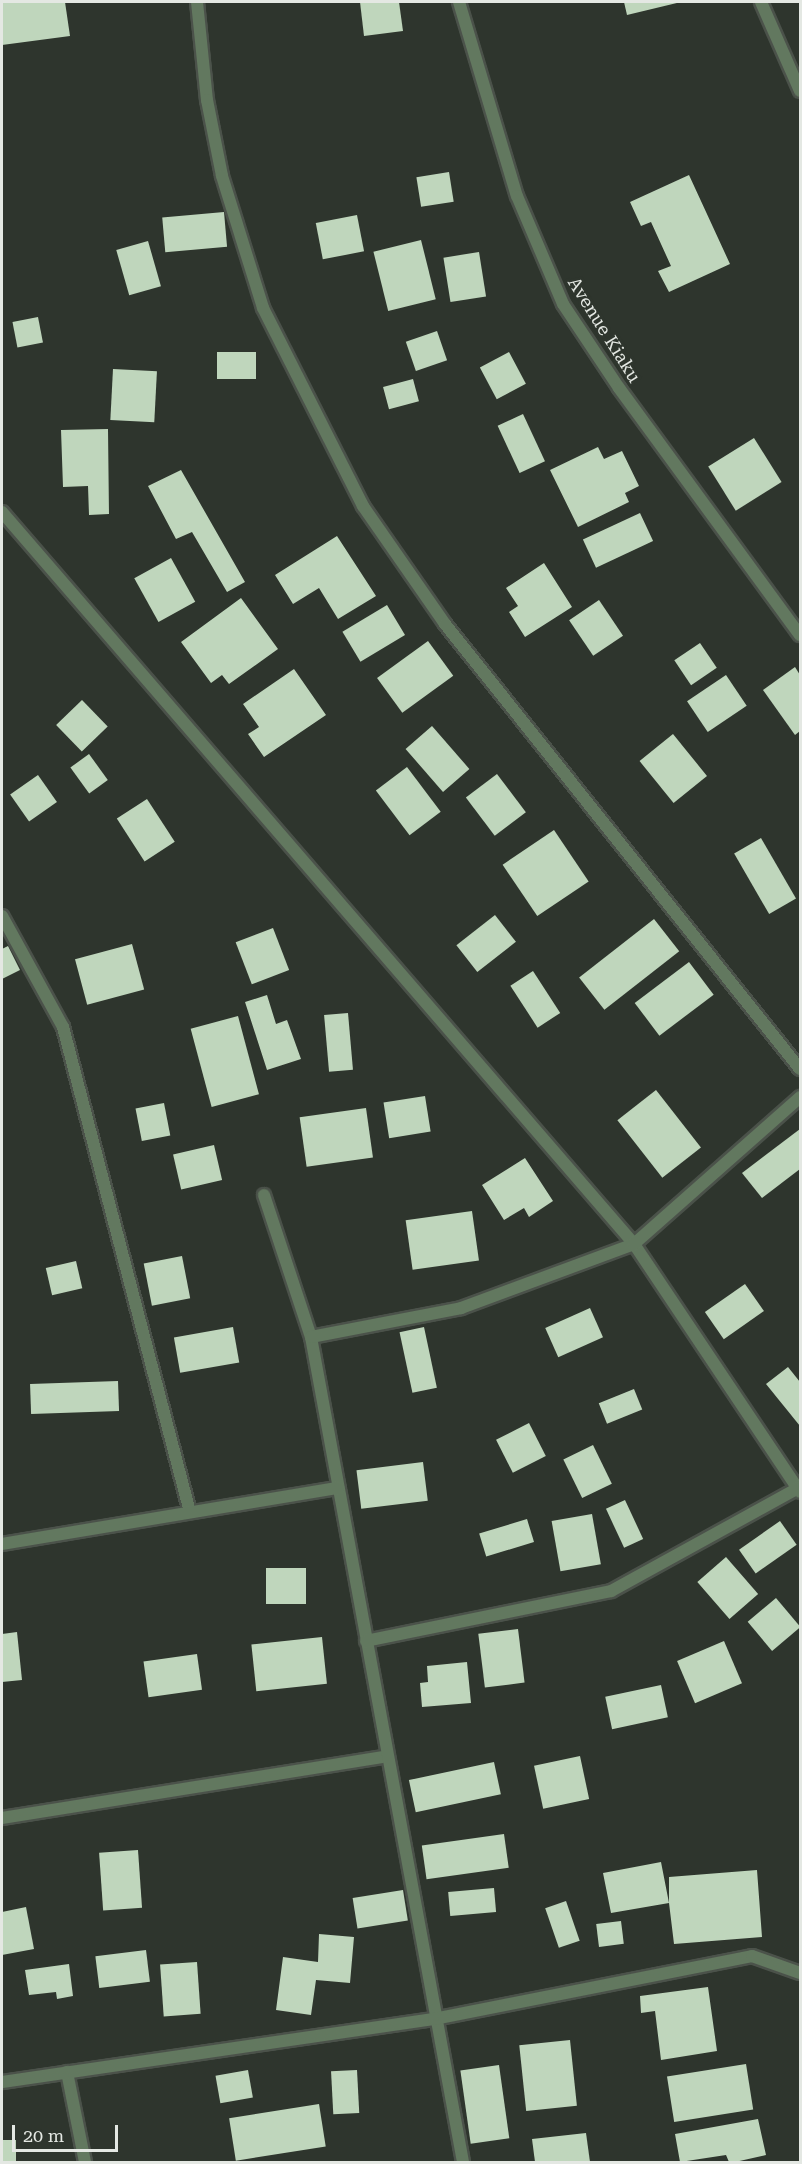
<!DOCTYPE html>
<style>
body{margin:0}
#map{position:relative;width:802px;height:2164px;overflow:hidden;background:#2e352d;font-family:"Roboto Serif",serif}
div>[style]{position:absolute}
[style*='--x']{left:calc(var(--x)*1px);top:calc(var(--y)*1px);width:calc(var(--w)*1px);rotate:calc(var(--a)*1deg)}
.building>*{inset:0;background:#bfd6bc;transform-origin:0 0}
.roads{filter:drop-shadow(2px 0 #4b524a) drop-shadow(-2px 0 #4b524a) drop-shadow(0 2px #4b524a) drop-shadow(0 -2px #4b524a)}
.lane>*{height:12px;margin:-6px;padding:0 6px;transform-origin:6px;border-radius:6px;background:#62785f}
.street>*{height:12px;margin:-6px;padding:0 6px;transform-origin:6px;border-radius:6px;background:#62785f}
span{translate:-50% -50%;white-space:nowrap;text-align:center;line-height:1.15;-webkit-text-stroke:6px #2e352d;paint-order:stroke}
.street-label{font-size:18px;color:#e4e8e3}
.frame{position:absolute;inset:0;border:3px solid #e4e8e3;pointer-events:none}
.scale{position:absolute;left:12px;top:2125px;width:106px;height:27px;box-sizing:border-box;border:3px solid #e4e8e3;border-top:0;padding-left:8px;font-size:18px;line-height:21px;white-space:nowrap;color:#e4e8e3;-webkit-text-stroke:4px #2e352d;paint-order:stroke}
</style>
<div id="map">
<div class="building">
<i style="clip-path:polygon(2px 2px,65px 2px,70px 36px,2px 45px)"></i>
<i style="clip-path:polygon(360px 2px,399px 2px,403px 31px,364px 36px)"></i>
<i style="clip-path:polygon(624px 2px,681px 2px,627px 15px)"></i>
<i style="left:449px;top:172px;width:30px;height:33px;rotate:81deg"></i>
<i style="clip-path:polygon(689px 175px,730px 264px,669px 292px,658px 271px,671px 266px,651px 222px,641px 226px,630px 202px)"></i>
<i style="left:224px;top:212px;width:35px;height:62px;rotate:85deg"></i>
<i style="left:357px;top:215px;width:37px;height:42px;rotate:79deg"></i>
<i style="left:421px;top:240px;width:61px;height:49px;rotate:76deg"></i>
<i style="left:148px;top:241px;width:47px;height:33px;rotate:74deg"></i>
<i style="left:479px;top:252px;width:45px;height:36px;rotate:81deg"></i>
<i style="left:38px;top:317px;width:26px;height:26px;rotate:79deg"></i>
<i style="left:437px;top:331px;width:31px;height:33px;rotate:71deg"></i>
<i style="left:256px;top:352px;width:27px;height:39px;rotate:90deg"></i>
<i style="left:509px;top:352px;width:36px;height:33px;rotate:62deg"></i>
<i style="left:113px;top:369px;width:44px;height:51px;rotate:3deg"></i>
<i style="left:413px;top:379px;width:23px;height:31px;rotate:75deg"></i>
<i style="left:523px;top:414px;width:52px;height:28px;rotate:65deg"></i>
<i style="clip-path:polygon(108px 429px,109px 514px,89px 515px,88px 486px,63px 487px,61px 430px)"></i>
<i style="left:754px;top:438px;width:52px;height:54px;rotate:58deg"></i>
<i style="clip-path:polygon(598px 447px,604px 459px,622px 451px,639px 486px,625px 493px,629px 502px,578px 527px,550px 470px)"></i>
<i style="clip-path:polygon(181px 470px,245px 582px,227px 592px,192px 532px,176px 539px,148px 486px)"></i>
<i style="left:640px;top:513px;width:31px;height:63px;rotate:65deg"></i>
<i style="clip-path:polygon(337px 536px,376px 596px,338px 619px,319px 588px,293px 604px,275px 575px)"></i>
<i style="left:171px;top:558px;width:50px;height:42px;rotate:61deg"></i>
<i style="clip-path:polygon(544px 563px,572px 607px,525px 637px,509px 612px,518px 606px,506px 588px)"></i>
<i style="clip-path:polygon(241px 598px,278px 649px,229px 684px,222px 675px,211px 683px,181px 642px)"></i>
<i style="left:599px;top:600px;width:43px;height:36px;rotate:56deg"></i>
<i style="left:387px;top:605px;width:35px;height:52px;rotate:59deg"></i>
<i style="left:428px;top:641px;width:43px;height:63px;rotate:54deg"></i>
<i style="left:700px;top:643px;width:30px;height:31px;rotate:56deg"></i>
<i style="clip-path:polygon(795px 667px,800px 675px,800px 731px,795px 735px,763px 690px)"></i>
<i style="clip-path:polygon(294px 669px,326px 715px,264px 757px,248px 734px,259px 727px,243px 704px)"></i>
<i style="left:726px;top:675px;width:37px;height:47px;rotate:56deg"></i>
<i style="left:82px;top:700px;width:37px;height:36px;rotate:46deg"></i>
<i style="left:432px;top:726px;width:57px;height:35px;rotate:49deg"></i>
<i style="left:673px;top:734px;width:54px;height:43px;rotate:51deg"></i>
<i style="left:89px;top:754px;width:32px;height:23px;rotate:54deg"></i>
<i style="left:407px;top:767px;width:56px;height:39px;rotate:53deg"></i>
<i style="left:497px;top:774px;width:48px;height:39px;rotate:53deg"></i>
<i style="left:38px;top:775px;width:33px;height:34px;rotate:55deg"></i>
<i style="left:147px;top:799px;width:51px;height:36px;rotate:57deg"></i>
<i style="left:554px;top:830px;width:62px;height:62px;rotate:56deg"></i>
<i style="left:761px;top:838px;width:70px;height:31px;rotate:60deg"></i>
<i style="left:495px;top:915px;width:34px;height:49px;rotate:52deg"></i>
<i style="left:654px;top:919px;width:41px;height:95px;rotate:52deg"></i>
<i style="left:273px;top:928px;width:45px;height:40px;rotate:69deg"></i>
<i style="left:132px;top:944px;width:47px;height:59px;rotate:75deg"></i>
<i style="clip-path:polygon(8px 946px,20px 970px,2px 979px,2px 949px)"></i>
<i style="left:689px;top:962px;width:41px;height:68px;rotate:53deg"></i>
<i style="left:533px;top:971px;width:50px;height:27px;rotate:57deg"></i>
<i style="clip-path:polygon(267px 995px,276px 1024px,287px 1020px,301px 1059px,267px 1070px,245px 1002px)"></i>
<i style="left:348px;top:1013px;width:57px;height:24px;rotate:85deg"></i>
<i style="left:238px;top:1016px;width:81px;height:49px;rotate:75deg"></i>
<i style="left:656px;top:1090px;width:73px;height:49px;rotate:52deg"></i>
<i style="left:425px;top:1096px;width:36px;height:42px;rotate:81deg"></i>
<i style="left:164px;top:1103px;width:33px;height:29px;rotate:79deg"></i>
<i style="left:366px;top:1108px;width:50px;height:67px;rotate:82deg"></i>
<i style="clip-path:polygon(800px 1129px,800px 1169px,762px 1198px,742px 1173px)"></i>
<i style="left:214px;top:1145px;width:36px;height:42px;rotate:77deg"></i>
<i style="clip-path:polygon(525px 1158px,553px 1201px,529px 1217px,524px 1208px,504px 1220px,482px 1185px)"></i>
<i style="left:472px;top:1211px;width:50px;height:67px;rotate:82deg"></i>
<i style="left:182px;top:1256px;width:43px;height:39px;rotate:79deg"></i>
<i style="left:76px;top:1261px;width:28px;height:31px;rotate:77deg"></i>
<i style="left:745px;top:1284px;width:33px;height:49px;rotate:55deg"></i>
<i style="left:590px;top:1308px;width:32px;height:49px;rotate:66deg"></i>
<i style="left:233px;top:1327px;width:36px;height:60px;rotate:80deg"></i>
<i style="left:424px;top:1327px;width:62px;height:25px;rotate:78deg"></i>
<i style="clip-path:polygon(788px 1367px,800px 1382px,800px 1426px,766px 1384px)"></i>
<i style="left:118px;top:1381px;width:30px;height:88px;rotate:88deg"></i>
<i style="left:634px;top:1389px;width:22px;height:38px;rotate:68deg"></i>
<i style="left:529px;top:1423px;width:37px;height:37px;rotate:63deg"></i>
<i style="left:593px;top:1445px;width:43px;height:33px;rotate:64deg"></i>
<i style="left:423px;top:1462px;width:39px;height:67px;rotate:83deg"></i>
<i style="left:625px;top:1500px;width:43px;height:21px;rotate:65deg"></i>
<i style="left:592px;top:1514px;width:51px;height:41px;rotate:80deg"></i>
<i style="left:527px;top:1519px;width:24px;height:50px;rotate:73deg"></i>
<i style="left:780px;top:1521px;width:29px;height:50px;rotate:55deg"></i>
<i style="left:726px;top:1557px;width:49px;height:38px;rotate:49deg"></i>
<i style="left:266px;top:1568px;width:40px;height:36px"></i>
<i style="left:776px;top:1598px;width:38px;height:37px;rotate:50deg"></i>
<i style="left:518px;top:1629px;width:54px;height:40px;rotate:83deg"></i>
<i style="clip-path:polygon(17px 1632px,22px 1680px,2px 1682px,2px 1634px)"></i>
<i style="left:322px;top:1637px;width:47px;height:71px;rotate:84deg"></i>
<i style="left:724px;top:1641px;width:46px;height:51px;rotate:67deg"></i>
<i style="left:197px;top:1654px;width:36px;height:54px;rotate:82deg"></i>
<i style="clip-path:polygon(467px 1662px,471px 1703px,422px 1707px,420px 1683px,428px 1682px,427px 1666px)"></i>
<i style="left:661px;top:1685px;width:33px;height:57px;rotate:78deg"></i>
<i style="left:580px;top:1756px;width:44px;height:47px;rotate:78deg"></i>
<i style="left:494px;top:1762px;width:33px;height:87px;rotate:78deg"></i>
<i style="left:504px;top:1834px;width:34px;height:83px;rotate:82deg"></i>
<i style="left:138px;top:1850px;width:58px;height:39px;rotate:86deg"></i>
<i style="clip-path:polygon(661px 1862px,669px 1903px,669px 1877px,757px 1870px,762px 1937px,674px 1944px,669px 1903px,611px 1913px,603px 1873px)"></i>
<i style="left:494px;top:1888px;width:24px;height:46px;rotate:85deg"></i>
<i style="left:403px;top:1890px;width:31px;height:51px;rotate:81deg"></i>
<i style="left:566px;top:1901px;width:42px;height:22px;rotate:71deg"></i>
<i style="clip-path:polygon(26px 1907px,34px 1949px,2px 1955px,2px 1912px)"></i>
<i style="left:621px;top:1921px;width:23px;height:25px;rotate:83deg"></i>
<i style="clip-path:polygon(319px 1934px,354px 1937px,350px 1983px,316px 1980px,311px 2015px,276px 2010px,283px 1957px,318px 1962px)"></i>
<i style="left:146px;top:1950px;width:32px;height:51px;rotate:83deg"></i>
<i style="left:197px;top:1962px;width:52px;height:37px;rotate:86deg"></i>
<i style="clip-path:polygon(69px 1964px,73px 1996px,57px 1999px,56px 1992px,29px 1995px,25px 1970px)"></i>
<i style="clip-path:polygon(708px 1987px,717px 2051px,661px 2060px,655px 2011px,641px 2013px,640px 1996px)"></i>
<i style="left:570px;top:2040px;width:66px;height:51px;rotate:84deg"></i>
<i style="left:746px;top:2064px;width:46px;height:80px;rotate:81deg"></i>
<i style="left:499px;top:2065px;width:74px;height:39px;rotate:82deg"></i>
<i style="left:248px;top:2070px;width:28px;height:33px;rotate:80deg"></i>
<i style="left:357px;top:2070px;width:43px;height:26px;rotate:87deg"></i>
<i style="left:319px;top:2104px;width:43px;height:91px;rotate:81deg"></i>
<i style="clip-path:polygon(758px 2119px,766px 2155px,735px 2162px,729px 2162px,726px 2155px,680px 2162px,675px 2134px)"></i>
<i style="clip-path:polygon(586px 2133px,590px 2162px,535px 2162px,532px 2139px)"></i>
<i style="left:2px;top:2140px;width:14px;height:22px"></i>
</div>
<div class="roads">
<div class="lane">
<i style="--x:2;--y:1818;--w:390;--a:-9.1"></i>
</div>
<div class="street">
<i style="--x:197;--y:2;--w:99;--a:84.2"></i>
<i style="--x:207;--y:100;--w:77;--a:78.8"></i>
<i style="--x:222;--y:176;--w:138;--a:72.7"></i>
<i style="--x:263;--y:308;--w:222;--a:63.2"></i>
<i style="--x:363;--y:506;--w:144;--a:55.2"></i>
<i style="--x:445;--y:624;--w:569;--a:51.42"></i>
<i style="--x:459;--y:2;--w:202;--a:73.4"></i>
<i style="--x:517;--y:196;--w:117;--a:66.9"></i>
<i style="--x:563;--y:304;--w:101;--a:56.3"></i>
<i style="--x:619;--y:388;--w:306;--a:53.8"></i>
<i style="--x:761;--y:2;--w:97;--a:66.3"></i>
<i style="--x:2;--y:512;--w:967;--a:49.19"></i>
<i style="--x:634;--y:1244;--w:298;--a:56.2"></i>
<i style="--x:2;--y:916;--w:127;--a:61.2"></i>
<i style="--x:63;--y:1027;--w:501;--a:75.33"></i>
<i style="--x:264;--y:1195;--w:150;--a:71.7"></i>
<i style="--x:311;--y:1337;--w:839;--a:79.56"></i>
<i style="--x:311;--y:1337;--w:153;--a:-10.9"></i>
<i style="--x:461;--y:1308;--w:184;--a:-20.3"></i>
<i style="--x:634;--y:1244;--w:222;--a:-41.5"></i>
<i style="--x:2;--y:1544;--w:341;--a:-9.5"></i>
<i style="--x:366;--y:1641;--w:250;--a:-11.5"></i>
<i style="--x:611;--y:1591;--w:216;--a:-28.8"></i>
<i style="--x:67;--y:2072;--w:92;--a:78.7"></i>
<i style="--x:2;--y:2082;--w:437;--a:-8.3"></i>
<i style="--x:434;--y:2019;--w:324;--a:-11.2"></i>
<i style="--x:752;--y:1956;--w:51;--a:19.5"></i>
</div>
</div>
<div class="street-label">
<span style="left:604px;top:330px;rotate:58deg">Avenue Kiaku</span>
</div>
<div class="frame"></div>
<div class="scale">20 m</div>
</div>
